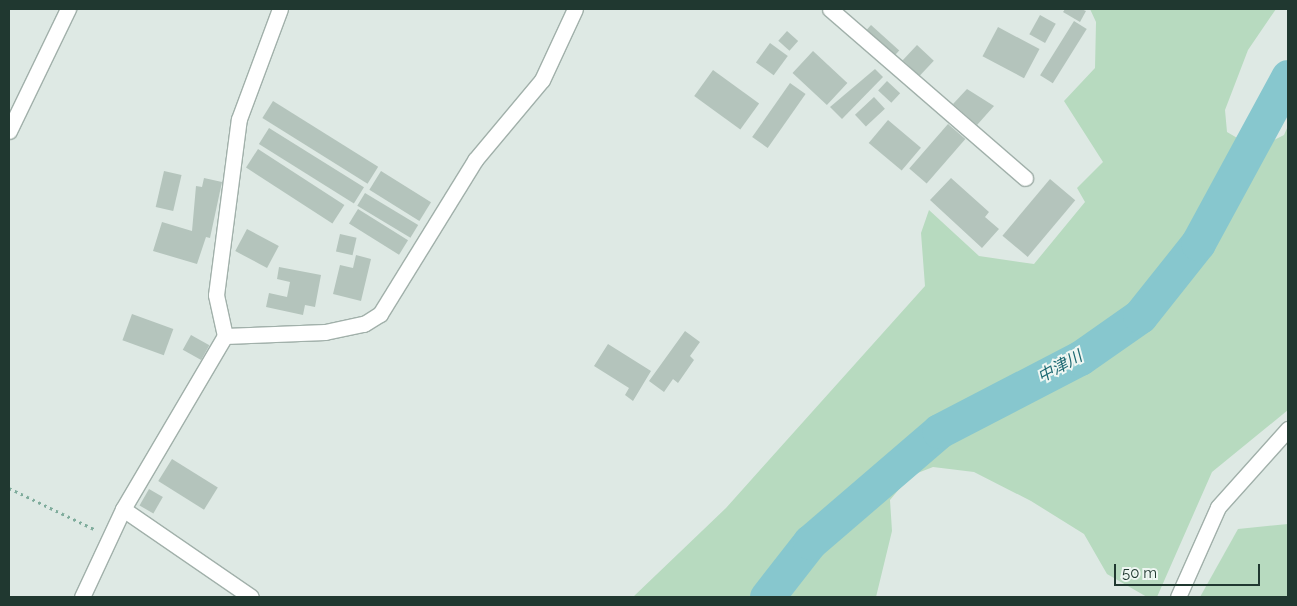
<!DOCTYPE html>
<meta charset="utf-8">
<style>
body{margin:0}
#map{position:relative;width:1297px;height:606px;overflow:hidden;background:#dee9e4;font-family:Raleway,"Noto Sans JP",sans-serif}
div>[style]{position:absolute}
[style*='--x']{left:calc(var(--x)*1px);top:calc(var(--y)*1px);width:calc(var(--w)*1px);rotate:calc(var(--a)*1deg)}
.green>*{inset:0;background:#b7dabf}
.river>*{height:35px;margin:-17.5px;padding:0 17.5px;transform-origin:17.5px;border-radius:17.5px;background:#87c7ce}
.building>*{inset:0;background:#b4c4bc;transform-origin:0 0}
.path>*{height:3px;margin-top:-1.5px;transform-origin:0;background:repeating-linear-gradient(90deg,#7fac9c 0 2.5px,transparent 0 6.5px)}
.roads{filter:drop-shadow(1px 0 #a1b0aa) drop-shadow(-1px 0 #a1b0aa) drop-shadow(0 1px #a1b0aa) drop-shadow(0 -1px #a1b0aa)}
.minor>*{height:15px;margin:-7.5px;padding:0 7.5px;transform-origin:7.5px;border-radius:7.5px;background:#fff}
span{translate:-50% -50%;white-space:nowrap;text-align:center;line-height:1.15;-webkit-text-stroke:4px #eef6f2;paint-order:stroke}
.water-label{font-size:16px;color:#1d6972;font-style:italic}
.frame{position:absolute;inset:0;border:10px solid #203830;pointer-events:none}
.scale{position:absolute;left:1114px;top:564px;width:146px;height:22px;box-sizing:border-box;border:2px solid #203830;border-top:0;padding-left:6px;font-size:15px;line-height:18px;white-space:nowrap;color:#203830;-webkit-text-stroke:4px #eef6f2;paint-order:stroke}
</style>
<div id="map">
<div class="green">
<i style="clip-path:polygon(1090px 9px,1276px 9px,1248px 50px,1225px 110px,1227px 132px,1256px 149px,1284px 135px,1288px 126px,1288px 410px,1212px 472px,1157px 597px,1147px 597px,1107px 574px,1084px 534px,1031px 501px,974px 472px,933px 467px,910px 476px,890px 500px,892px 531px,876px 597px,633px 597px,726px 508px,925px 286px,921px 233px,929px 210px,979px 256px,1034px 264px,1085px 202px,1077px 188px,1103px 162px,1064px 101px,1095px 68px,1096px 22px)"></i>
<i style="clip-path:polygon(1288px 524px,1288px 597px,1200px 597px,1238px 529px)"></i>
</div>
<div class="river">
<i style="--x:767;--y:597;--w:70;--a:-52"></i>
<i style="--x:810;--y:542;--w:170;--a:-40.7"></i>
<i style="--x:939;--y:431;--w:159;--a:-27.4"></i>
<i style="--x:1080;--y:358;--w:73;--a:-35"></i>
<i style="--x:1140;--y:316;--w:93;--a:-51.5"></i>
<i style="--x:1198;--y:243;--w:189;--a:-61.5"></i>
</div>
<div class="building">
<i style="clip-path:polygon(1065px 9px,1081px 9px,1086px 11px,1080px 22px,1063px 12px)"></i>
<i style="left:1040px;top:15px;width:18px;height:22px;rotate:29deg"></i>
<i style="left:1074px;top:21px;width:15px;height:64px;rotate:32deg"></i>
<i style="left:871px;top:25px;width:38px;height:9px;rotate:42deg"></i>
<i style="left:998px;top:27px;width:47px;height:33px;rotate:28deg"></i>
<i style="left:787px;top:31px;width:15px;height:13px;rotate:42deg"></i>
<i style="left:770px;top:43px;width:22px;height:24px;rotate:36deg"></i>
<i style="left:917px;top:45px;width:23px;height:21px;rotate:43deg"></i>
<i style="left:813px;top:51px;width:47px;height:30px;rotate:43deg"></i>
<i style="clip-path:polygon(875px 69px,883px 77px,842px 119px,830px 107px)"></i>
<i style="left:713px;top:70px;width:57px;height:32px;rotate:36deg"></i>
<i style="left:887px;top:81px;width:18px;height:13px;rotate:43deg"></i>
<i style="left:790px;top:83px;width:19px;height:66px;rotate:35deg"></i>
<i style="clip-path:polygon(967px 89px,994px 106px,977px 125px,953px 104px)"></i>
<i style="left:874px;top:97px;width:16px;height:26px;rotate:47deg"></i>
<i style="left:273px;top:101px;width:124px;height:20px;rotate:32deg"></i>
<i style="left:888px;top:120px;width:43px;height:30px;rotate:40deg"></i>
<i style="left:948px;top:124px;width:23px;height:59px;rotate:41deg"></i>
<i style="left:269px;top:128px;width:112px;height:19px;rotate:32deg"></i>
<i style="left:258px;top:149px;width:103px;height:22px;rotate:33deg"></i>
<i style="left:164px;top:171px;width:18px;height:37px;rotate:13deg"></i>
<i style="left:381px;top:171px;width:59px;height:22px;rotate:32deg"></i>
<i style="clip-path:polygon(204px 178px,222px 182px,210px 238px,206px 237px,197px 264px,153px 251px,162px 222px,192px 231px,196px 186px,202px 187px)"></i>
<i style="clip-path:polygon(951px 178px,989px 212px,985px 217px,999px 229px,982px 248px,930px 200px)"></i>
<i style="left:1050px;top:179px;width:33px;height:74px;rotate:40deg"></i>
<i style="left:365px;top:193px;width:62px;height:15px;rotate:31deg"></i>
<i style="left:358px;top:209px;width:59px;height:17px;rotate:32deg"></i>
<i style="left:247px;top:229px;width:36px;height:25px;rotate:28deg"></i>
<i style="left:340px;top:234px;width:17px;height:18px;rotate:13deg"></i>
<i style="clip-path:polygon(356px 255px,371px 259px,361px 301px,333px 294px,340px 265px,353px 268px)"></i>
<i style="clip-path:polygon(279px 267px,321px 275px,315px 307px,305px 305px,303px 315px,266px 307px,269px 293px,287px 297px,290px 282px,277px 279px)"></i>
<i style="left:132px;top:314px;width:44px;height:28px;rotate:20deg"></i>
<i style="clip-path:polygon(685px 331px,700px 342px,690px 356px,694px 360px,678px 383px,673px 379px,664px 392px,649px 381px)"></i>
<i style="left:191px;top:335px;width:21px;height:17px;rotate:29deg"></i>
<i style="clip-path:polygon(608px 344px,651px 371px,633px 401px,625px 395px,629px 388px,594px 366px)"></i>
<i style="left:172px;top:459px;width:54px;height:26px;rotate:32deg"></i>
<i style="left:149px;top:489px;width:16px;height:19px;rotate:30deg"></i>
</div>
<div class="path">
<i style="--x:9;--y:488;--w:97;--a:25.8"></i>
</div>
<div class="roads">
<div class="minor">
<i style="--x:830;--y:9;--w:258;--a:40.9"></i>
<i style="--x:9;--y:131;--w:136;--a:-64.2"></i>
<i style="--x:225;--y:336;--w:100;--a:-2.3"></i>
<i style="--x:325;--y:332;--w:40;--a:-12"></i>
<i style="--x:364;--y:324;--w:19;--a:-32"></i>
<i style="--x:380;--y:314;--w:181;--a:-58.3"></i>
<i style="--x:475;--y:160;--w:104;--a:-50.1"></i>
<i style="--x:542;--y:80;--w:78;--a:-65.1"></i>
<i style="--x:123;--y:509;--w:155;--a:34.5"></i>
<i style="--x:82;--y:597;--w:97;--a:-65"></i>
<i style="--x:123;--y:509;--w:201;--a:-59.5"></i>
<i style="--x:225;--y:336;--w:42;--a:-102.4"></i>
<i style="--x:216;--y:295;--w:177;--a:-82.6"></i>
<i style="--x:239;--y:119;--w:117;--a:-69.6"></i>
<i style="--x:1178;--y:597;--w:98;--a:-66"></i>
<i style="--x:1218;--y:507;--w:105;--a:-48.1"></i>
</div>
</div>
<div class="water-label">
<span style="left:1060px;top:367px;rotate:-29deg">中津川</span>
</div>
<div class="frame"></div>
<div class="scale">50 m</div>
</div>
